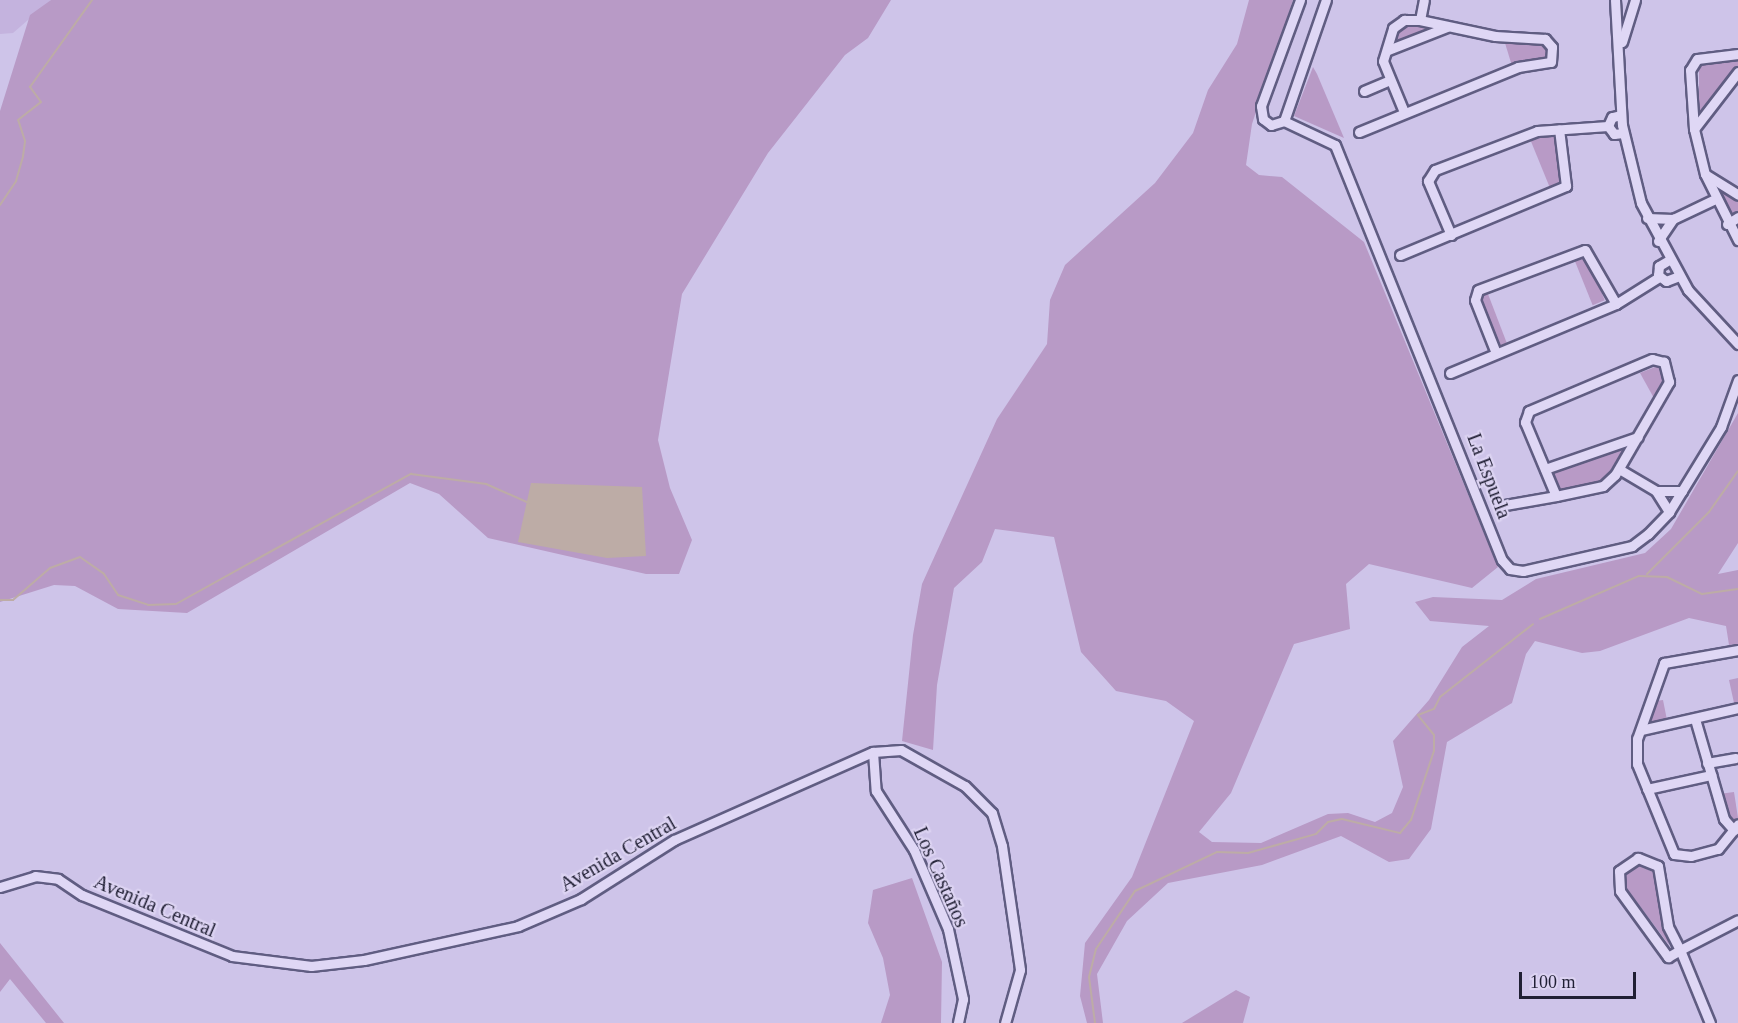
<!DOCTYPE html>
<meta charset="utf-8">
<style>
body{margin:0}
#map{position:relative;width:1738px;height:1023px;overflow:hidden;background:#cec4e9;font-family:Georgia,serif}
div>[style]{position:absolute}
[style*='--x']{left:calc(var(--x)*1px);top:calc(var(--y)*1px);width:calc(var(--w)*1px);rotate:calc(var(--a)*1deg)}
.farmland>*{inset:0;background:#c4b3de}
.green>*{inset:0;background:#b89ac6;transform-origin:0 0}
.water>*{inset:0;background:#bdaca6}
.stream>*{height:2px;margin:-1px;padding:0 1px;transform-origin:1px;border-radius:1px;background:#bdaca6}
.roads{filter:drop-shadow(2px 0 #605d82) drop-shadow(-2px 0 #605d82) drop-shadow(0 2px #605d82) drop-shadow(0 -2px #605d82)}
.minor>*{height:9px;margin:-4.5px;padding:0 4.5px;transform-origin:4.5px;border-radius:4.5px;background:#dfd7f5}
span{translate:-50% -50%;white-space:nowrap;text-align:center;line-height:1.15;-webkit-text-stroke:4.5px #dcd3f2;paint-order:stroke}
.street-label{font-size:20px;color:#201f34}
.scale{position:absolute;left:1519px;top:972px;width:117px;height:27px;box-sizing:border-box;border:3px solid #201f34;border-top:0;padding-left:8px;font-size:18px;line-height:21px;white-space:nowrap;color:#201f34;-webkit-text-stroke:4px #dcd3f2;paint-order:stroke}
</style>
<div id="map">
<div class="farmland">
<i style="clip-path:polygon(0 0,51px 0,13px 33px,0 34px)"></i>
</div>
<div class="green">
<i style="clip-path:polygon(51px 0,891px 0,868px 38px,845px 55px,768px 153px,682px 294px,658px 440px,670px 488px,692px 540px,679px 574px,646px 574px,488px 538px,439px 494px,410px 483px,187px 613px,118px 609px,75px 586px,54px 585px,0 602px,0 111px,30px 15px)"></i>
<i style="clip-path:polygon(1249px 0,1293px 0,1252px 124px,1246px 165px,1259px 175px,1282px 177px,1364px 242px,1498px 567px,1472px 588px,1369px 564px,1346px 584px,1350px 629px,1294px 644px,1231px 793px,1199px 832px,1212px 842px,1261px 843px,1328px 814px,1348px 813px,1375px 822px,1392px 813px,1403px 787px,1393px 741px,1429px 700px,1462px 647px,1489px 626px,1430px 621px,1415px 602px,1433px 597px,1502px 600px,1536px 579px,1645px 553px,1671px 529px,1738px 413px,1738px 543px,1718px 574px,1738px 570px,1738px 644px,1729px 645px,1726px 626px,1689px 618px,1600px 651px,1582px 653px,1535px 641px,1526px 654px,1512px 703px,1447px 742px,1431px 829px,1409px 859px,1389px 862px,1341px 836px,1262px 865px,1168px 883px,1127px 921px,1097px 974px,1103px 1023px,1087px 1023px,1080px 996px,1085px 943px,1132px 877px,1194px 721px,1166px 701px,1116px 691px,1081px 652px,1054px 537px,995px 529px,982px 562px,954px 588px,937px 685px,933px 750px,902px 741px,913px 635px,922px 584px,997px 419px,1047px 344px,1050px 300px,1065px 265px,1155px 183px,1193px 133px,1208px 90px,1237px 44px)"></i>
<i style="clip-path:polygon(1407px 24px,1432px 30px,1393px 45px,1393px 35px)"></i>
<i style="clip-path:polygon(1546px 42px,1547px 60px,1512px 66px,1505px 43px)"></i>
<i style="clip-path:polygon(1738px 58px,1738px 68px,1699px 118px,1699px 62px)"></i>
<i style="clip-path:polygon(1313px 67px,1317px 74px,1344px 138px,1294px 116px)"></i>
<i style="clip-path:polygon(1554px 134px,1562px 184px,1550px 188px,1530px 139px)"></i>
<i style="clip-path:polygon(1720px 183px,1738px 199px,1738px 211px,1731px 215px,1712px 186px)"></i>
<i style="left:1586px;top:254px;width:50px;height:13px;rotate:68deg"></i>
<i style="left:1488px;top:294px;width:53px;height:11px;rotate:69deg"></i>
<i style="clip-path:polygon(1660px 365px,1664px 384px,1655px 400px,1640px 373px)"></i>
<i style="clip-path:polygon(1627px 446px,1604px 480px,1557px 491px,1549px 471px)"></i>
<i style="clip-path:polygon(1738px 678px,1738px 702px,1734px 703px,1729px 680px)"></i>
<i style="clip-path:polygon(1663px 700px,1667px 720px,1648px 725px,1655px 701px)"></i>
<i style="clip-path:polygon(1734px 792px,1738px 818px,1729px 823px,1719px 794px)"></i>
<i style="clip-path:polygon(1637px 864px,1657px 874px,1669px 945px,1624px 885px,1626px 874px)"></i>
<i style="clip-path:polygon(912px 878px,942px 962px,941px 1023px,881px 1023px,890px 995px,883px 958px,868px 923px,873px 890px)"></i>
<i style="clip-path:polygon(0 943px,64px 1023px,46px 1023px,10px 979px,0 992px)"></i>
<i style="clip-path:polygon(1236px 990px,1250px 997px,1243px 1023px,1182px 1023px)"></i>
</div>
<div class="water">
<i style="clip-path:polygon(531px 483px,642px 487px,646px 556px,607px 558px,518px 542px)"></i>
</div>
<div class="stream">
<i style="--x:0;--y:205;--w:29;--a:-56"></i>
<i style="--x:16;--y:181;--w:26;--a:-74"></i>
<i style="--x:23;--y:156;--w:15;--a:-82"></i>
<i style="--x:25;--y:141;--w:22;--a:-108"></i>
<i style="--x:18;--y:120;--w:29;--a:-38"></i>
<i style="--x:41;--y:102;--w:19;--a:-126"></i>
<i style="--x:30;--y:87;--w:107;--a:-54.5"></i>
<i style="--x:1647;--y:574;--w:88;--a:-45"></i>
<i style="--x:1709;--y:512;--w:50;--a:-54.7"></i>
<i style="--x:0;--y:600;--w:13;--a:0"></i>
<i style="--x:13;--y:600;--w:49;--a:-40.9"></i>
<i style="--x:50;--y:568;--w:32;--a:-20"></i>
<i style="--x:80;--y:557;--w:29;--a:35"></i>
<i style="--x:104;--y:574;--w:25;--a:56"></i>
<i style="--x:118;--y:595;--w:32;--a:18"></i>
<i style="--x:148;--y:605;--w:28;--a:-2"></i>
<i style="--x:176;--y:604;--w:269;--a:-29"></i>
<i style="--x:411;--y:474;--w:76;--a:7.6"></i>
<i style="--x:486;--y:484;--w:47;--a:23.8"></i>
<i style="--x:1540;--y:619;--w:108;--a:-23.5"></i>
<i style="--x:1639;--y:576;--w:28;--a:2"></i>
<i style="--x:1667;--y:577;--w:39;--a:26"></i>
<i style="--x:1702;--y:594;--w:36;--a:-8"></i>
<i style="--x:1095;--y:1023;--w:46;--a:-97.4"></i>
<i style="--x:1089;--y:977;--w:29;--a:-76"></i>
<i style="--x:1096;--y:949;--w:70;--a:-56.1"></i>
<i style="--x:1135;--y:891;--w:91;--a:-25.4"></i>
<i style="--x:1217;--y:852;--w:31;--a:2"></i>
<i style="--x:1248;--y:853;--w:71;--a:-15.6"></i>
<i style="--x:1316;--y:834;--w:17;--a:-45"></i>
<i style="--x:1328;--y:822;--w:14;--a:-12"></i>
<i style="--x:1342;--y:819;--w:60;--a:13.6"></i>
<i style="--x:1400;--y:833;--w:17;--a:-50"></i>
<i style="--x:1411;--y:820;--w:73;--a:-71.6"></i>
<i style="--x:1434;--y:751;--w:16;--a:-90"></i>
<i style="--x:1434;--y:735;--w:26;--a:-129"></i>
<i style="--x:1418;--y:715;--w:17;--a:-21"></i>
<i style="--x:1434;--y:709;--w:13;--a:-63"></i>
<i style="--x:1440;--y:697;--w:118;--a:-38.1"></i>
</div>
<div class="roads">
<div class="minor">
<i style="--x:1300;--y:0;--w:113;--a:110.2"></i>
<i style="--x:1261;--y:106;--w:13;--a:81"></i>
<i style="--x:1263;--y:119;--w:10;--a:37"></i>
<i style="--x:1271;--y:125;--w:14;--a:-17"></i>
<i style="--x:1284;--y:121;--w:128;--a:-70.9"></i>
<i style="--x:1615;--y:0;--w:125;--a:86.8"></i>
<i style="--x:1622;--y:125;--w:80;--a:76.3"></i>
<i style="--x:1641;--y:203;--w:99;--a:61.6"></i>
<i style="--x:1688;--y:290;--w:74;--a:47.2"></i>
<i style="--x:1622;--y:42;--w:44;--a:-72.8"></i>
<i style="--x:1388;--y:50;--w:63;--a:-21.3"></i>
<i style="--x:1738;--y:54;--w:41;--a:173"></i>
<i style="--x:1697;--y:59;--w:13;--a:122"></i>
<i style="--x:1690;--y:70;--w:59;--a:86.1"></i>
<i style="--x:1694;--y:129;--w:46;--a:76.3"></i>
<i style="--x:1705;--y:174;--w:74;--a:63.4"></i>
<i style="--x:1364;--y:91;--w:26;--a:-23"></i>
<i style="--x:1404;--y:112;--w:55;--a:-112.4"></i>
<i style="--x:1383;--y:61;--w:34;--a:-73"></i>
<i style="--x:1393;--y:28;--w:14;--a:-36"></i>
<i style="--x:1404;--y:20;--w:16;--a:0"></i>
<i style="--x:1420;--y:20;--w:20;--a:-79"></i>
<i style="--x:1621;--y:115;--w:9;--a:167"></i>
<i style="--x:1612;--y:117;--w:10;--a:114"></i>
<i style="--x:1608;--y:126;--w:10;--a:53"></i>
<i style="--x:1614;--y:134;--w:9;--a:-6"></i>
<i style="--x:1284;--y:121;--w:56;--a:25.2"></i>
<i style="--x:1335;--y:145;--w:447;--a:68.1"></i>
<i style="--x:1502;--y:560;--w:12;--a:48"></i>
<i style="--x:1510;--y:569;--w:13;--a:9"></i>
<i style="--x:1523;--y:571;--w:112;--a:-12.9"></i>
<i style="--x:1632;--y:546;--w:20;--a:-37"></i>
<i style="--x:1648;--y:534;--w:30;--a:-46"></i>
<i style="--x:1669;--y:512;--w:100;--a:-58.5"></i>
<i style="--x:1721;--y:427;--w:50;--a:-70.1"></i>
<i style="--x:1694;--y:129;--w:72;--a:-52.3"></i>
<i style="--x:1359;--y:132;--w:172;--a:-22.2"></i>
<i style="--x:1518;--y:67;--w:33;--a:-9"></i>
<i style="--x:1551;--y:62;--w:15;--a:-86"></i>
<i style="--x:1552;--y:47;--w:11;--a:-131"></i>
<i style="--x:1545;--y:39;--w:50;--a:-176.6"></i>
<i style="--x:1495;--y:36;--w:77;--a:-168"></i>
<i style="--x:1705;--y:174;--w:39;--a:32"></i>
<i style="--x:1647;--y:218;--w:26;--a:2"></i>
<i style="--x:1673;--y:219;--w:44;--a:-25.4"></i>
<i style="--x:1727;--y:224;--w:13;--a:-32"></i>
<i style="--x:1451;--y:235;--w:59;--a:-113.1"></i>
<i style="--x:1428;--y:181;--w:13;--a:-58"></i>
<i style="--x:1435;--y:170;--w:109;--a:-20.9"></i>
<i style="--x:1537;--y:131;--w:71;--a:-4"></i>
<i style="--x:1658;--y:241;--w:27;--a:-56"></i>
<i style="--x:1400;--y:255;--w:180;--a:-22.6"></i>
<i style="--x:1566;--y:186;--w:57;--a:-97"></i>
<i style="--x:1669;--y:260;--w:12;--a:149"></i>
<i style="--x:1659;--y:266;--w:9;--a:96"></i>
<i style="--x:1658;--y:275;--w:10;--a:37"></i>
<i style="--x:1666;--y:281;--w:14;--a:-21"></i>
<i style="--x:1496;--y:353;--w:57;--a:-111.6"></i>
<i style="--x:1475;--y:300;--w:10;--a:-73"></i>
<i style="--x:1478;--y:290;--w:114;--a:-20.5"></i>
<i style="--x:1585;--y:250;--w:62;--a:60.1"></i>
<i style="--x:1450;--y:373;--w:180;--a:-22.6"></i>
<i style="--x:1616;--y:304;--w:51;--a:-32.1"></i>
<i style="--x:1545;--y:469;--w:98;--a:-19"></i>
<i style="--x:1619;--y:469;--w:43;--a:30.7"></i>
<i style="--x:1656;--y:491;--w:25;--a:58"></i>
<i style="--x:1656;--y:491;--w:26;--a:0"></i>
<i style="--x:1505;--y:505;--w:52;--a:-10"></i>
<i style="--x:1556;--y:496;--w:48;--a:-12"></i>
<i style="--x:1603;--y:486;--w:16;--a:-43"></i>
<i style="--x:1615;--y:475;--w:108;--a:-59.9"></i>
<i style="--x:1669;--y:382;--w:21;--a:-104"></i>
<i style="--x:1664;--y:362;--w:12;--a:-166"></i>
<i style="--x:1652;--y:359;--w:134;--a:157.1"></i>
<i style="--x:1529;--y:411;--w:12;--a:110"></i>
<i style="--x:1525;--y:422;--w:80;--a:67.3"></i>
<i style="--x:1695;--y:719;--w:104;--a:73.8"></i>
<i style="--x:1724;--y:819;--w:15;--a:48"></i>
<i style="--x:1641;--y:730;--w:99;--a:-12.8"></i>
<i style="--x:873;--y:752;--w:39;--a:86"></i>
<i style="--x:876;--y:791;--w:70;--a:57.2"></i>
<i style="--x:914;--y:850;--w:86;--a:66.7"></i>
<i style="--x:948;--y:929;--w:72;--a:77.9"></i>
<i style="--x:963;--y:999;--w:25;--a:102"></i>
<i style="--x:1707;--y:763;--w:29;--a:-10"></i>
<i style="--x:1647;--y:789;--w:66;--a:-12.3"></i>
<i style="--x:1674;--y:854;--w:97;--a:-112.3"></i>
<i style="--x:1637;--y:764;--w:25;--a:-90"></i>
<i style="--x:1637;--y:739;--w:81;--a:-70.4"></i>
<i style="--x:1664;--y:663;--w:75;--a:-10"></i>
<i style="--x:1674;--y:854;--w:17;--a:7"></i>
<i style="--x:1691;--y:856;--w:28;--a:-15"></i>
<i style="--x:1718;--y:849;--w:32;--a:-51"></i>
<i style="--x:0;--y:887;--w:37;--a:-17"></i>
<i style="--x:35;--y:876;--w:23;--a:7"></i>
<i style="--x:58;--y:879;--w:29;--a:34"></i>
<i style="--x:82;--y:895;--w:162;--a:22.1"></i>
<i style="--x:232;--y:956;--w:80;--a:7.2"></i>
<i style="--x:311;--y:966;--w:53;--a:-6.5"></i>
<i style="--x:364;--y:960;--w:158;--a:-12.4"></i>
<i style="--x:518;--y:926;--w:69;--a:-23.2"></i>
<i style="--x:581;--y:899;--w:110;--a:-32.4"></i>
<i style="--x:674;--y:840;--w:218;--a:-23.9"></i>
<i style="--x:873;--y:752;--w:28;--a:-4"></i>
<i style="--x:901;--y:750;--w:73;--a:29.4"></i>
<i style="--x:965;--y:786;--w:38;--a:45"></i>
<i style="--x:992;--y:813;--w:34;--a:73"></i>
<i style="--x:1002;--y:846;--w:125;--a:81.7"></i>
<i style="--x:1020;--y:970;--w:55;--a:105.8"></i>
<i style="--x:1710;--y:1023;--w:79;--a:-112.3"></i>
<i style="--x:1680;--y:950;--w:27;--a:-117"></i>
<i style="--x:1668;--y:926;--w:61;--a:-99.5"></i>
<i style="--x:1658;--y:866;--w:22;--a:-158"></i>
<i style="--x:1638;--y:858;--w:23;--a:146"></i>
<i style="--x:1619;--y:871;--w:20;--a:87"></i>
<i style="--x:1620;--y:891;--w:82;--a:54"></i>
<i style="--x:1668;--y:957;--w:14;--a:-30"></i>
<i style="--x:1680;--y:950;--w:65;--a:-27.3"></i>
</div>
</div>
<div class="street-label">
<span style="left:1489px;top:476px;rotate:69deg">La Espuela</span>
<span style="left:618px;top:854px;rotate:-30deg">Avenida Central</span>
<span style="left:941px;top:877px;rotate:66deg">Los Castaños</span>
<span style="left:155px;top:906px;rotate:23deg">Avenida Central</span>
</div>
<div class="scale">100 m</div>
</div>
